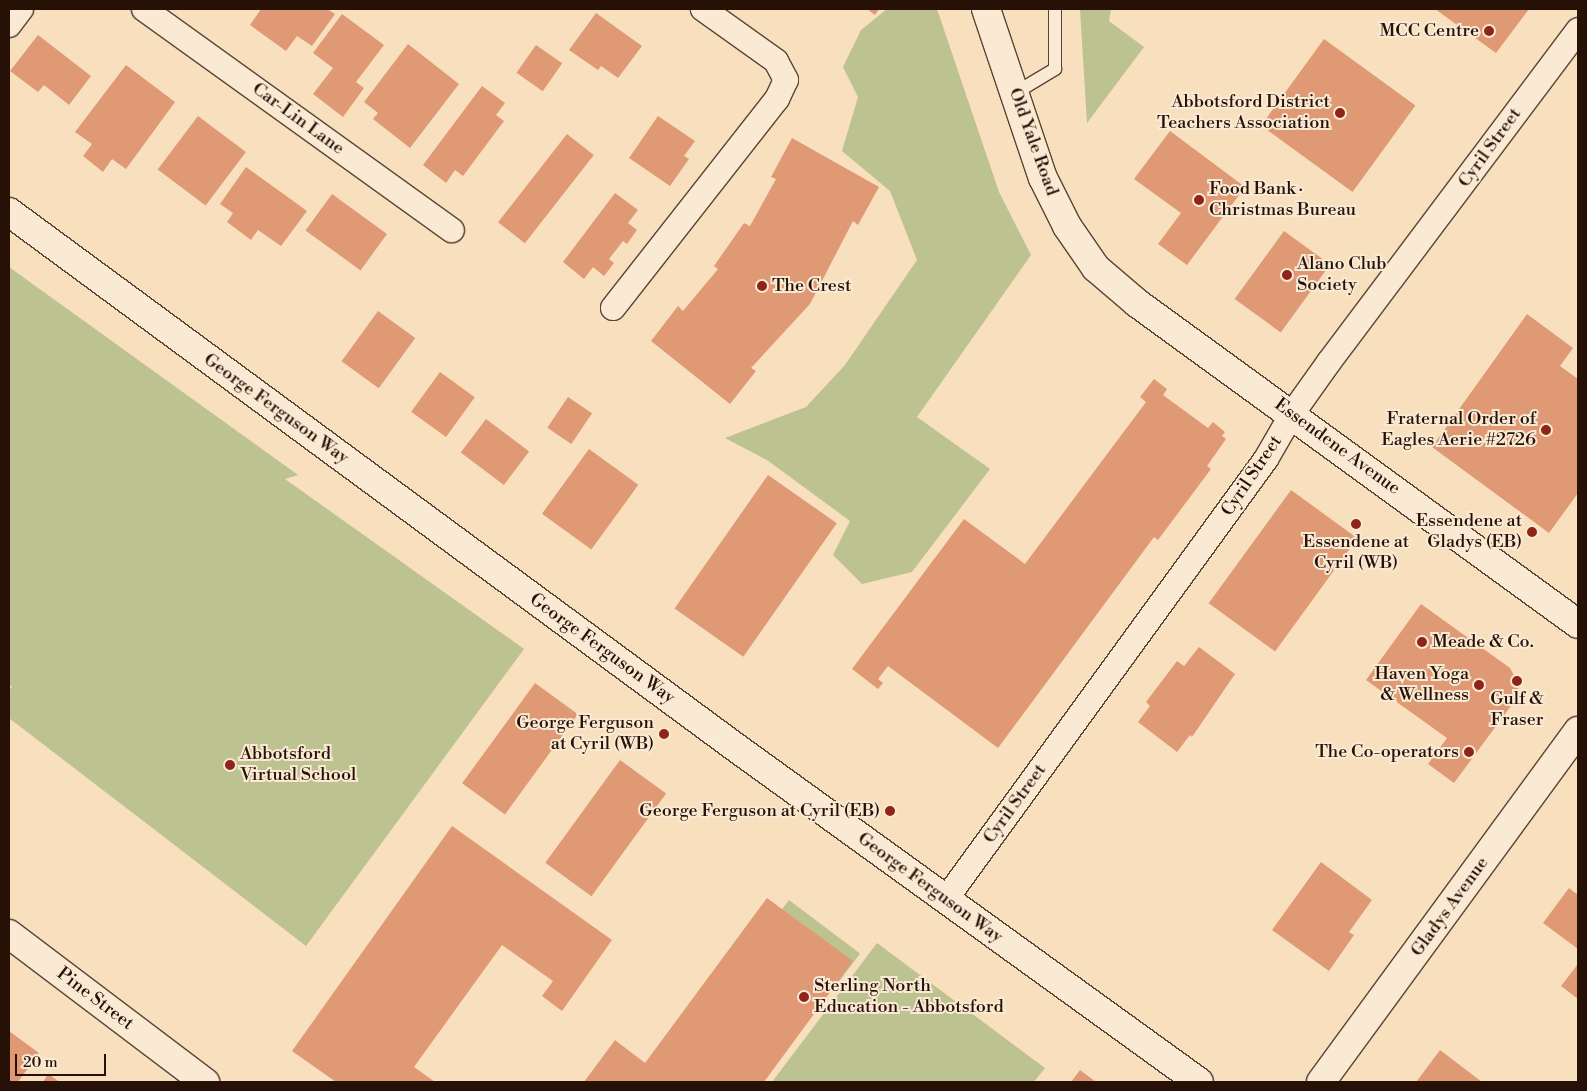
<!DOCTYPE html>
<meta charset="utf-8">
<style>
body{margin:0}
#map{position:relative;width:1587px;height:1091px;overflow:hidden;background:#f8dfbd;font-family:"Libre Bodoni",serif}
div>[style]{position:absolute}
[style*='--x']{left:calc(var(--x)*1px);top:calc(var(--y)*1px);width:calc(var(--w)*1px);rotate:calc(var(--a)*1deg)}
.green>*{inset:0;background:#bdc291;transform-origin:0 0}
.building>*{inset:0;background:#df9a75;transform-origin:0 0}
.roads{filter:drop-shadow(1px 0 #5b4434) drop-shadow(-1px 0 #5b4434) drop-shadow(0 1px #5b4434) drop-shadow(0 -1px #5b4434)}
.lane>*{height:12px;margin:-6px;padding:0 6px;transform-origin:6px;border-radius:6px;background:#faead4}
.street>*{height:24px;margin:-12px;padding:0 12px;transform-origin:12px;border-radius:12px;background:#faead4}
.secondary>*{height:28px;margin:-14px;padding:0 14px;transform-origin:14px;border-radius:14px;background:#faead4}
.dots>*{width:14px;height:14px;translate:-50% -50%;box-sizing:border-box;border:2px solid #faead4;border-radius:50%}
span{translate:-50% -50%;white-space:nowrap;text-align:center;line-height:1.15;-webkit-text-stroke:4px #faead4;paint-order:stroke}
.poi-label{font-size:18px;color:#271107}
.right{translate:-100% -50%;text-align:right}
.left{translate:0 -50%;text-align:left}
.street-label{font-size:18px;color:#271107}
.frame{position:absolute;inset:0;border:10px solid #271107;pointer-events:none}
.scale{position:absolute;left:15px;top:1054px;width:91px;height:22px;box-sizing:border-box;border:2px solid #271107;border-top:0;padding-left:6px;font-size:15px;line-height:18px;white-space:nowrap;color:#271107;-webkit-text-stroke:4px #faead4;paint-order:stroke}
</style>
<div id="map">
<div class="green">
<i style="clip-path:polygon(887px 9px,937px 9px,999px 192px,1031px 255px,917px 417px,990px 469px,912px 572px,862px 584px,833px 555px,850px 521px,767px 460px,725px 438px,806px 407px,845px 365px,917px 260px,890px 191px,842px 151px,858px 97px,843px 67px,861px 30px)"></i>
<i style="clip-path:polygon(1080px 9px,1111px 9px,1109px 21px,1144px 47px,1087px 123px)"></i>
<i style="clip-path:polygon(9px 267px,298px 475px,285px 479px,524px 649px,306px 946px,9px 718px,9px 690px,12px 687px,9px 684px)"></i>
<i style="left:789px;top:900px;width:89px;height:45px;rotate:37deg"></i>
<i style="clip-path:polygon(877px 943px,1045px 1068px,1034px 1082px,772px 1082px)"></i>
</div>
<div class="building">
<i style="clip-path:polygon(261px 9px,327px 9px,335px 14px,312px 46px,297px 36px,286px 51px,250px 25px)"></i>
<i style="clip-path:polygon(867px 9px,879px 9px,875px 15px)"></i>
<i style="clip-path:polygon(1435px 9px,1529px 9px,1496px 53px)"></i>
<i style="clip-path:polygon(596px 13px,642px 46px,618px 78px,601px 66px,598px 70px,569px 50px)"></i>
<i style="clip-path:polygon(342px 14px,384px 45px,356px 82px,364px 88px,343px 117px,313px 94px,333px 68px,313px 53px)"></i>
<i style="clip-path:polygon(38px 35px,91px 76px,69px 105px,44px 85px,38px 92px,10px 71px)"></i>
<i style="left:1324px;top:39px;width:113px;height:107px;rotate:36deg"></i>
<i style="clip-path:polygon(408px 44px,459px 84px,410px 148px,373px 119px,378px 113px,364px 102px)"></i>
<i style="left:536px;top:45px;width:32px;height:34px;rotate:35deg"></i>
<i style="clip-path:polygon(126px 65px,175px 102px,126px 169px,112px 159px,103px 172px,83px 156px,92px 144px,75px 132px)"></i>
<i style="clip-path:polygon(482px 86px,505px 103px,496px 115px,504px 121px,463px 176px,455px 170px,446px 183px,423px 165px)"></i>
<i style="left:198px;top:116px;width:60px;height:67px;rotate:37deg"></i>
<i style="clip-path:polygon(658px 116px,695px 141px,684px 156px,689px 159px,670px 186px,629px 158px)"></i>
<i style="clip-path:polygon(1170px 131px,1245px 187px,1187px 265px,1158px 244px,1181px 213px,1134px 179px)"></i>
<i style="left:567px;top:134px;width:34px;height:112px;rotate:38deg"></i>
<i style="clip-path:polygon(792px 138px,879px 187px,858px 225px,853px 221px,810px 304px,751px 368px,756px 371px,730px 404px,651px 341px,678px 306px,683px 311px,718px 269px,714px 266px,744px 223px,750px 226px,776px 179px,771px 177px)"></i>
<i style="clip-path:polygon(246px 167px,307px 211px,281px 246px,258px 230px,251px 240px,227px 222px,233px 213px,220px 204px)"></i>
<i style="clip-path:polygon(615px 193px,638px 210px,628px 223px,637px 230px,627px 244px,623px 241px,609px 259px,614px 263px,604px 276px,593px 267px,584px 279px,563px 262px)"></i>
<i style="left:332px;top:194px;width:68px;height:45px;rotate:36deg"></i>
<i style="left:1284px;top:231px;width:57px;height:84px;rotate:36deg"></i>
<i style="left:378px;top:311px;width:46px;height:62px;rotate:36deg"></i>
<i style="clip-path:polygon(1527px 314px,1573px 348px,1560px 366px,1578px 379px,1578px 493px,1549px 533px,1432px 447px)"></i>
<i style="left:440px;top:372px;width:43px;height:49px;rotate:36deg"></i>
<i style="clip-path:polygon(1154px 379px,1167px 389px,1163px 395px,1208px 428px,1213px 422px,1225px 432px,1222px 436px,1226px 439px,1207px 466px,1211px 469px,1158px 540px,1154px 537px,998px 748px,888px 666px,878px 679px,883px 683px,878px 689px,852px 669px,964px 519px,1025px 564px,1146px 402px,1140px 397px)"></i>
<i style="left:568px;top:397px;width:29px;height:37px;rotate:34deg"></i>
<i style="left:486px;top:419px;width:54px;height:42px;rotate:37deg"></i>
<i style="left:589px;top:449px;width:61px;height:80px;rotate:36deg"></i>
<i style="left:768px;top:475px;width:84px;height:163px;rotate:35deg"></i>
<i style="left:1291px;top:490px;width:82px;height:140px;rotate:36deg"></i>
<i style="clip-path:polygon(1421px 604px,1510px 668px,1517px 681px,1519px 695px,1454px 783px,1428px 764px,1447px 738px,1366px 680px)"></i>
<i style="clip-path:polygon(1199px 647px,1235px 674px,1192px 737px,1190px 735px,1177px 752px,1138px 722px,1150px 706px,1146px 702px,1177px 661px,1184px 666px)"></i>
<i style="left:535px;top:683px;width:53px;height:124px;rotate:36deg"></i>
<i style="left:620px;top:760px;width:57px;height:127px;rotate:36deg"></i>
<i style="clip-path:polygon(452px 826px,612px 940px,562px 1011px,542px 996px,553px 981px,502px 945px,414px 1067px,435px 1082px,336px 1082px,292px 1051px)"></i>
<i style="clip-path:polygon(1321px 862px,1372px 900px,1349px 932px,1354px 935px,1329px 971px,1272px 930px)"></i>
<i style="clip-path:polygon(1569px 888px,1578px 895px,1578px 949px,1543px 923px)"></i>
<i style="clip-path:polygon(767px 898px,853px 961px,764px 1082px,584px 1082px,615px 1040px,645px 1063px)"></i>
<i style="clip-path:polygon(1578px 964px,1578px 999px,1561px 986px)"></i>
<i style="clip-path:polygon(9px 1031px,39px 1053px,18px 1082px,9px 1082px)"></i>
<i style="clip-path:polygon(1440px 1050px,1482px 1082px,1417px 1081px)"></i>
<i style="clip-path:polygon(1080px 1070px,1096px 1082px,1071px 1082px)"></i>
<i style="clip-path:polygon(48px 1074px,60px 1082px,43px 1082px)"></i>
</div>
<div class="roads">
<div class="lane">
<i style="--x:1015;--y:93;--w:47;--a:-31"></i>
<i style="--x:1055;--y:69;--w:60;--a:-90"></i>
</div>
<div class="street">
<i style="--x:144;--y:9;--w:379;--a:35.7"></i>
<i style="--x:9;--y:25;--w:20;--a:-53"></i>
<i style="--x:613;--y:308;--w:266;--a:-51.9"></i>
<i style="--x:777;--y:99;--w:21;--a:-65"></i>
<i style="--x:786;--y:80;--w:21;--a:-118"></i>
<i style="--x:776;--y:61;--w:90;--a:-144.5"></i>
<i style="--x:946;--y:899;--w:544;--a:-53.97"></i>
<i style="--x:1266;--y:459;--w:52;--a:-60"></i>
<i style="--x:1292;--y:414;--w:64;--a:-54.6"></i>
<i style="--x:1329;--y:362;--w:415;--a:-53.1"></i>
</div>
<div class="secondary">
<i style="--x:986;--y:9;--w:178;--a:71.4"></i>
<i style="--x:1043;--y:178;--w:54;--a:63.4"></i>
<i style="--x:1067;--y:226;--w:51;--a:55.4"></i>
<i style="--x:1096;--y:268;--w:54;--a:40.5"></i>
<i style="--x:1137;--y:303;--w:545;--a:36.05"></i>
<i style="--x:9;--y:212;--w:897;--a:36.38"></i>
<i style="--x:731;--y:744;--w:577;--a:35.84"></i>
<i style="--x:9;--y:934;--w:246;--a:37.1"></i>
<i style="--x:1321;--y:1082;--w:435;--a:-53.8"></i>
</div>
</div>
<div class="dots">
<i style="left:1489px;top:31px;background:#8f2418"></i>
<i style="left:1340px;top:113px;background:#8f2418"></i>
<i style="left:1199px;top:200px;background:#8f2418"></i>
<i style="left:1287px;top:275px;background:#8f2418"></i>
<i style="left:762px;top:286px;background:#8f2418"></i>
<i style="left:1546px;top:430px;background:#8f2418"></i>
<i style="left:1356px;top:524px;background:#8f2418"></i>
<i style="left:1532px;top:532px;background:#8f2418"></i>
<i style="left:1422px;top:642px;background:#8f2418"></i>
<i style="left:1517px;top:681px;background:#8f2418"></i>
<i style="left:1479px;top:685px;background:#8f2418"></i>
<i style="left:664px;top:734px;background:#8f2418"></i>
<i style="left:1469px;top:752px;background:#8f2418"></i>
<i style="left:230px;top:765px;background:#8f2418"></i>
<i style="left:890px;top:811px;background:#8f2418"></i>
<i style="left:804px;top:997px;background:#8f2418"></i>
</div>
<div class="poi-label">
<span class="right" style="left:1479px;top:31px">MCC Centre</span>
<span class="right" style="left:1330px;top:113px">Abbotsford District<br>Teachers Association</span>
<span class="left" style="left:1209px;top:200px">Food Bank ·<br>Christmas Bureau</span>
<span class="left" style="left:1297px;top:275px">Alano Club<br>Society</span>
<span class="left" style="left:772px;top:286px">The Crest</span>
<span class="right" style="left:1536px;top:430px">Fraternal Order of<br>Eagles Aerie #2726</span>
<span class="right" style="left:1522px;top:532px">Essendene at<br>Gladys (EB)</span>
<span style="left:1356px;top:553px">Essendene at<br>Cyril (WB)</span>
<span class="left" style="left:1432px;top:642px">Meade &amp; Co.</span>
<span class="right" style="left:1469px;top:685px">Haven Yoga<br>&amp; Wellness</span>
<span style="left:1517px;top:710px">Gulf &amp;<br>Fraser</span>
<span class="right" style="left:654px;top:734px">George Ferguson<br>at Cyril (WB)</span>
<span class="right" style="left:1459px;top:752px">The Co-operators</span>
<span class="left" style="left:240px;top:765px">Abbotsford<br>Virtual School</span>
<span class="right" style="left:880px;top:811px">George Ferguson at Cyril (EB)</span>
<span class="left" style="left:814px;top:997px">Sterling North<br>Education - Abbotsford</span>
</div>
<div class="street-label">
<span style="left:298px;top:119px;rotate:36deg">Car-Lin Lane</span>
<span style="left:1033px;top:142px;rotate:70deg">Old Yale Road</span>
<span style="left:1490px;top:148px;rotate:-54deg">Cyril Street</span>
<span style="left:276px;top:409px;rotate:36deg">George Ferguson Way</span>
<span style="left:1337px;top:447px;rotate:36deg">Essendene Avenue</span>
<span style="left:1252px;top:476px;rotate:-56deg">Cyril Street</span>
<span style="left:602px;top:649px;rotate:36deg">George Ferguson Way</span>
<span style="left:1015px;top:804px;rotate:-54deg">Cyril Street</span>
<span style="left:930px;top:888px;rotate:36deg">George Ferguson Way</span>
<span style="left:1450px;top:907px;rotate:-54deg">Gladys Avenue</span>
<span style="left:95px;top:999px;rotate:37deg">Pine Street</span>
</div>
<div class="frame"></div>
<div class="scale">20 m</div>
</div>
